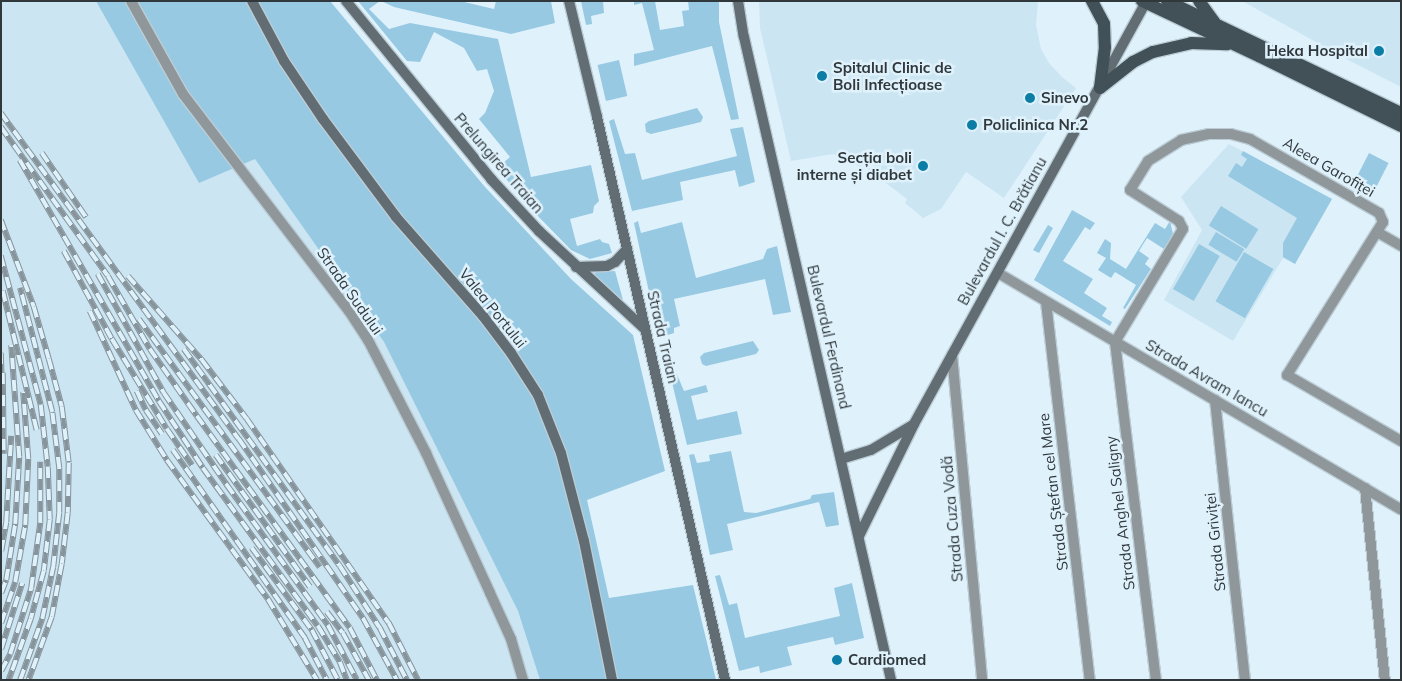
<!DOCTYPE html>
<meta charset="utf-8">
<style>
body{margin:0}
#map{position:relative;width:1402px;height:681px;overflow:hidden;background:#dff2fc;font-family:Mulish,sans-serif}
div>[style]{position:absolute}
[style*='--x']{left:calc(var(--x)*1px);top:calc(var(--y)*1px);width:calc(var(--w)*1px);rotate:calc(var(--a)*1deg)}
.built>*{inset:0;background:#cbe5f2}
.green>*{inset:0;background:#97c9e2;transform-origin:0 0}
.roads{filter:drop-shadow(1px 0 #bccdd6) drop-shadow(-1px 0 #bccdd6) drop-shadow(0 1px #bccdd6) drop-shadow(0 -1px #bccdd6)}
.street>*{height:10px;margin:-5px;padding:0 5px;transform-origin:5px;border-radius:5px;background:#8f979b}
.secondary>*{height:10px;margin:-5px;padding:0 5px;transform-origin:5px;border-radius:5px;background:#626d73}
.primary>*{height:12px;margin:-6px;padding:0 6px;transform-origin:6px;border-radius:6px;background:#425057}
.rail>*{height:5.5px;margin-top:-2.75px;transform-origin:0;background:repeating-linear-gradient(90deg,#dff2fc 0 11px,#87949b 0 22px);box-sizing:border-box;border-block:1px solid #87949b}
.dots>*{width:14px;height:14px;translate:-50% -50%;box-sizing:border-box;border:2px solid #dff2fc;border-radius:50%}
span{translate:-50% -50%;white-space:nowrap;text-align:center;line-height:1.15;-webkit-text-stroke:5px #dff2fc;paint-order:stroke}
.poi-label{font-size:15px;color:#31383c;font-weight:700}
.right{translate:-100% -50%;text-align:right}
.left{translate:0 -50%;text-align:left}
.street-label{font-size:15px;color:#31383c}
.frame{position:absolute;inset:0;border:2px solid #31383c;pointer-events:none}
</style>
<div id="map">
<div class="built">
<i style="clip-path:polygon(1px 1px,162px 1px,255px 158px,384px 342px,518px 611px,540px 680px,1px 680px)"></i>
<i style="clip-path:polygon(759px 1px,1038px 1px,1036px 25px,1041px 49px,1049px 63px,1062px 77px,1076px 88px,1004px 198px,966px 172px,941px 209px,923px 218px,905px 203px,907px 199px,862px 165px,860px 167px,833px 154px,791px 161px,760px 28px)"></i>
<i style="clip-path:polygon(1242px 1px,1401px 1px,1401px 87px,1350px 61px)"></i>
<i style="clip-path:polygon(1229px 144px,1332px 199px,1295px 264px,1283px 258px,1233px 341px,1164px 300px,1202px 230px,1181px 197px)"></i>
</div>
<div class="green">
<i style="clip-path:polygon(96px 1px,330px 1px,485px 187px,571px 279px,633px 335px,665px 471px,587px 500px,609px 598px,693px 585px,716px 680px,540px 680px,518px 611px,384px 342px,255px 159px,199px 183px)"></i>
<i style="clip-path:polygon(358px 1px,380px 1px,369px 9px,389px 29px,410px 23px,498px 39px,531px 177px,591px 165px,599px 201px,594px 206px,593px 213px,570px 219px,577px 246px,600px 239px,602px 242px,609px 244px,612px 253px,590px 259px,571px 250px,535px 213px,497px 168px,510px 157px,479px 119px,485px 113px,494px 91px,487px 69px,477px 71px,464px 48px,434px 32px,420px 62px,407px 61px)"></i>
<i style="clip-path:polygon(381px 1px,460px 1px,494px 9px,496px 1px,551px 1px,555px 23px,511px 34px,394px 7px)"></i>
<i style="clip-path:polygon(581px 1px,603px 1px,604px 13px,591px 16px,592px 24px,586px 25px)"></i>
<i style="clip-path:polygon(634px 1px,655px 1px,660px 30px,684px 26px,682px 11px,689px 10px,688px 1px,719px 1px,719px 22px,739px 119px,731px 120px,712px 46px,634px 66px,634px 54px,654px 50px,642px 3px,634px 5px)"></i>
<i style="left:619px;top:60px;width:37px;height:22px;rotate:77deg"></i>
<i style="clip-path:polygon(697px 108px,703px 117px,701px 122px,651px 134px,646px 132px,645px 124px,649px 121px)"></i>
<i style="clip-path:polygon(614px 119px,625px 154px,635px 153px,642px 180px,737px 156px,730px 129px,743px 127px,755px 182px,739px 187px,735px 170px,680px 182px,683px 200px,632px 211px,609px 121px)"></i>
<i style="clip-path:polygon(1243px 151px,1332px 199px,1295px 264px,1283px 257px,1283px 243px,1297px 218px,1228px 176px,1236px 163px,1242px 167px,1247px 159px,1241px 155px)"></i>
<i style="left:1369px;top:153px;width:22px;height:34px;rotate:27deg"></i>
<i style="left:1221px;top:206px;width:44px;height:23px;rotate:32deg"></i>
<i style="clip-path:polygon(1072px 210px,1095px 223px,1090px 230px,1085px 227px,1063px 261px,1093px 279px,1084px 293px,1107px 308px,1102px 316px,1112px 322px,1110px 326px,1034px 280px)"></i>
<i style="clip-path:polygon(638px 221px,641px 233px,682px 222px,696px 278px,763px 259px,767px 249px,777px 246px,791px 312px,773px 315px,765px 279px,674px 299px,680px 326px,674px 328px,674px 333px,659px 338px,634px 223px)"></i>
<i style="clip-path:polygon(1170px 221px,1173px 234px,1164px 249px,1147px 238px,1139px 251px,1149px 258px,1145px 264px,1151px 269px,1125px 309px,1123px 308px,1136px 285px,1115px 272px,1111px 278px,1098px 270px,1106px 258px,1097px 253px,1105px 239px,1111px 243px,1110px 259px,1126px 269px,1155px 223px,1165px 229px)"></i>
<i style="clip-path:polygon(1048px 225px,1053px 228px,1039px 253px,1033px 250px)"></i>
<i style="left:1216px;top:232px;width:33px;height:15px;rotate:31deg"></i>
<i style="left:1199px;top:244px;width:24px;height:52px;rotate:30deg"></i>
<i style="left:1244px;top:252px;width:34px;height:57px;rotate:30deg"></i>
<i style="clip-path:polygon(615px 271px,623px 300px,594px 275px,596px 272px)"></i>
<i style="clip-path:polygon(753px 341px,759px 350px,756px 354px,706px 366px,702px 364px,700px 357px,704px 353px)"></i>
<i style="clip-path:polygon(665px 353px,668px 353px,684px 391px,706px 385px,708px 392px,691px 396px,697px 420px,737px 411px,742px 434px,687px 445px)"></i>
<i style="clip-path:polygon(731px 451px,744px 512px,756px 513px,810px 499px,812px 495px,834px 492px,839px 525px,826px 527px,819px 502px,727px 524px,733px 550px,710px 555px,689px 455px,694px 454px,697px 463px,710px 461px,709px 455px)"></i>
<i style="clip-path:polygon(720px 575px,729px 605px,737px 603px,745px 638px,840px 616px,834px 588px,852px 583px,864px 638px,835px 645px,833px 637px,787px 647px,792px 665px,760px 673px,759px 666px,739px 671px,715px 576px)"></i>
</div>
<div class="roads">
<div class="street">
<i style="--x:131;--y:1;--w:107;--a:60.8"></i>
<i style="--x:183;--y:94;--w:273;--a:52.6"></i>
<i style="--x:349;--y:311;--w:35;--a:57"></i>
<i style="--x:368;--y:340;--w:127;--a:62.8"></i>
<i style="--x:426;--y:453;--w:154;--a:65.4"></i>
<i style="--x:490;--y:593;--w:51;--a:65.5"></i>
<i style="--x:511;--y:639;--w:43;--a:73.7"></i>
<i style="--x:1377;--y:232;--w:28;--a:30"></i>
<i style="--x:998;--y:273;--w:467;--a:30.4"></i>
<i style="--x:1046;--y:302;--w:381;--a:83.4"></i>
<i style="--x:1115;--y:342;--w:132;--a:-59"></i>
<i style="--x:1183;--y:229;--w:9;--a:-117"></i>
<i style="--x:1179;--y:221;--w:58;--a:-147.7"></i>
<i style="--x:1130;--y:190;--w:34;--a:-58"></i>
<i style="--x:1148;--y:161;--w:39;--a:-32"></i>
<i style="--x:1181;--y:140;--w:29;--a:-12"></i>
<i style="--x:1209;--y:134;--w:22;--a:0"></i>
<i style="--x:1231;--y:134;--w:20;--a:15"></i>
<i style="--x:1250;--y:139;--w:149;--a:29.8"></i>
<i style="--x:1379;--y:213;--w:10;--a:66"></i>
<i style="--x:1383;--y:222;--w:181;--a:122.1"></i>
<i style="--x:1287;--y:375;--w:132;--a:30.1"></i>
<i style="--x:1115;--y:342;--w:340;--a:83.1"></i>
<i style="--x:952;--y:355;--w:326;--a:84.7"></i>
<i style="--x:1215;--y:400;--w:282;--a:83.9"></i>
<i style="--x:1365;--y:488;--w:193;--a:84.1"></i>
</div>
<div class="secondary">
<i style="--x:252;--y:1;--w:68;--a:61.9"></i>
<i style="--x:284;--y:61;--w:70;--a:56.1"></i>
<i style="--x:323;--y:119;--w:122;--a:53.3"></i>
<i style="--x:396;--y:217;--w:132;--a:48.7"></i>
<i style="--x:483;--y:316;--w:46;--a:52.9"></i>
<i style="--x:511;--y:353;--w:50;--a:57.3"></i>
<i style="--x:538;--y:395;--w:62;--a:68.4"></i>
<i style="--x:561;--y:453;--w:91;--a:75.4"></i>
<i style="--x:584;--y:541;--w:142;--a:78.6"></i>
<i style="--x:346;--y:1;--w:230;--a:50.8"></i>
<i style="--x:491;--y:179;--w:71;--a:47.3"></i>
<i style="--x:539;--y:231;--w:144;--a:42.8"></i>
<i style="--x:569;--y:1;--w:119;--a:76.4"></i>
<i style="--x:597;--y:117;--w:577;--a:77.19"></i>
<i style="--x:738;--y:1;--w:36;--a:81"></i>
<i style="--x:744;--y:37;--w:660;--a:77.12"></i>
<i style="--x:576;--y:267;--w:31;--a:-2"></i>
<i style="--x:607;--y:266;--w:9;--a:-27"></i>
<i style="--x:615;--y:262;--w:18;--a:-47"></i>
<i style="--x:841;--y:459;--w:31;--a:-17"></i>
<i style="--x:871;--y:450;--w:49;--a:-30.8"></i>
<i style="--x:859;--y:536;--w:125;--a:-63.8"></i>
<i style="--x:914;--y:424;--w:480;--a:-61.2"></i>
</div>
<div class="primary">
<i style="--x:1092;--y:1;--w:26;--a:62"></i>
<i style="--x:1104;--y:24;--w:23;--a:88"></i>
<i style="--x:1105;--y:47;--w:41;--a:97"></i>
<i style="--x:1142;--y:1;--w:129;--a:25.2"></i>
<i style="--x:1259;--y:56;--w:158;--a:26.2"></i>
<i style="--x:1167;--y:1;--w:259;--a:25.6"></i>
<i style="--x:1199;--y:1;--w:26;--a:54"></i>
<i style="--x:1100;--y:88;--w:42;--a:-38.2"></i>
<i style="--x:1133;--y:62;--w:22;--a:-27"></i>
<i style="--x:1153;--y:52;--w:39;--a:-13"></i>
<i style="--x:1191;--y:43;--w:36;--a:2"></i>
</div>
</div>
<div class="rail">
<i style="--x:1;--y:113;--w:404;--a:53.9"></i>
<i style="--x:239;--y:439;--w:218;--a:55.3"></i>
<i style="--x:363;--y:618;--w:71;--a:61.3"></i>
<i style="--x:1;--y:127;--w:183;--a:54.3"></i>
<i style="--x:108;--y:276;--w:84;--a:60.1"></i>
<i style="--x:150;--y:349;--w:82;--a:55"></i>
<i style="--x:197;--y:416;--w:261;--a:54.2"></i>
<i style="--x:350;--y:628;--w:59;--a:62.6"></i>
<i style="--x:42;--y:153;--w:78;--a:55.5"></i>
<i style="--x:20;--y:160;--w:278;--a:60"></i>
<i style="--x:159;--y:401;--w:80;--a:56.7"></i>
<i style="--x:203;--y:468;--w:195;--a:54"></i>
<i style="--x:318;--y:626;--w:42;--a:58.6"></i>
<i style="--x:340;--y:662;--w:19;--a:69"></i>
<i style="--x:1;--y:220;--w:93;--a:69.2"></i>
<i style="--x:34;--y:307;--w:54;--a:73.9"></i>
<i style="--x:49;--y:359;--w:50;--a:74.8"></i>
<i style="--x:62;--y:407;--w:56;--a:82.9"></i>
<i style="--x:69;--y:463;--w:50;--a:91.1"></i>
<i style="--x:68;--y:513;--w:51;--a:96.7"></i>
<i style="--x:62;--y:564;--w:54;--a:100.7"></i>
<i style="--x:52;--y:617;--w:67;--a:110.1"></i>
<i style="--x:64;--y:251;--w:100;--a:61.4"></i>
<i style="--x:112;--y:339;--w:105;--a:58.6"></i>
<i style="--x:167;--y:429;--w:44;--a:55.2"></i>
<i style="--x:1;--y:256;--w:154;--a:75"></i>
<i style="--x:41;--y:405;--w:62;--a:83.6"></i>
<i style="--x:48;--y:467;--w:53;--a:87.8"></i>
<i style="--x:50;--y:520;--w:51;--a:96.7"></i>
<i style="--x:44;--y:571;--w:50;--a:105.2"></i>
<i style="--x:31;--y:619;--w:65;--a:109.8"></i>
<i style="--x:98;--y:274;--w:136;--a:61"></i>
<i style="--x:164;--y:393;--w:112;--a:55.6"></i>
<i style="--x:227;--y:485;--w:173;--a:54.2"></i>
<i style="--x:328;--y:625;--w:62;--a:62.2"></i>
<i style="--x:128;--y:276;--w:112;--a:48.6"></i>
<i style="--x:202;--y:360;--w:74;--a:52.7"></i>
<i style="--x:247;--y:419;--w:249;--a:55.2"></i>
<i style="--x:389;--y:623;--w:64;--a:63"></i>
<i style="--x:3;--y:291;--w:143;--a:76.3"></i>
<i style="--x:90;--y:311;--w:109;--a:65.1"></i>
<i style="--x:136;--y:410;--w:59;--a:58.2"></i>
<i style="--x:167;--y:460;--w:172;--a:54"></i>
<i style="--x:268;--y:599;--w:95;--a:58.8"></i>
<i style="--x:139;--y:319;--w:307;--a:53.9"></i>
<i style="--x:184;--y:349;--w:267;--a:54.3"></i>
<i style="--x:340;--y:566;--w:74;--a:57.2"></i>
<i style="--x:380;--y:628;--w:59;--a:62.6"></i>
<i style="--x:1;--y:353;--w:26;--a:88"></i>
<i style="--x:3;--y:373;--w:81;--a:89.3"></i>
<i style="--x:137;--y:391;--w:21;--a:65"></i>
<i style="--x:146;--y:410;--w:29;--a:56"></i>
<i style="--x:173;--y:450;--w:230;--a:54.9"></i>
<i style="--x:305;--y:638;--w:47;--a:62.4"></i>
<i style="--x:216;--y:455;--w:162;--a:54.5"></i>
<i style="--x:252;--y:548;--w:102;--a:53.8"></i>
<i style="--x:312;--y:630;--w:56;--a:62.5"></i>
<i style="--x:1;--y:551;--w:29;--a:-80"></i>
<i style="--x:6;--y:522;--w:86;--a:-86.7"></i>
<i style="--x:1;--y:593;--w:14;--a:-69"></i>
<i style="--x:6;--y:580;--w:57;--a:-80.9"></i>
<i style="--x:15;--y:524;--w:67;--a:-86.6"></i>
<i style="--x:19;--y:457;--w:112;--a:-94.1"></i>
<i style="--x:327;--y:612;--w:26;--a:53"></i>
<i style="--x:343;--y:633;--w:54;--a:61"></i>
<i style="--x:1;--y:623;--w:43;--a:-71.1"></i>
<i style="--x:15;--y:582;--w:58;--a:-80"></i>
<i style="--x:25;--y:525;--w:66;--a:-87.4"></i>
<i style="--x:28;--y:459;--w:67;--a:-94.3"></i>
<i style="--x:1;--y:649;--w:69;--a:-72.3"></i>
<i style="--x:1;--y:671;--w:19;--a:-62"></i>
<i style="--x:10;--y:654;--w:69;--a:-72.3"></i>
<i style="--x:31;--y:588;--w:66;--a:-82.1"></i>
<i style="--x:40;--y:523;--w:61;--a:-90"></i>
<i style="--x:20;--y:680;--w:65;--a:-70.2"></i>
<i style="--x:42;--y:619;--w:53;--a:-78.1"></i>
<i style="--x:53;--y:567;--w:54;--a:-83.7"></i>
<i style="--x:59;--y:513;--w:45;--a:-90"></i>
<i style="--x:59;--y:468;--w:56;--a:-97.1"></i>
<i style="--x:52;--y:412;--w:128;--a:-104.5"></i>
</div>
<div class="dots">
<i style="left:1379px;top:51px;background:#0c7da5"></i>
<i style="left:822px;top:76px;background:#0c7da5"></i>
<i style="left:1030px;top:98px;background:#0c7da5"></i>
<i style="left:972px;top:125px;background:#0c7da5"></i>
<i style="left:923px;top:166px;background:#0c7da5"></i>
<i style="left:837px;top:660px;background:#0c7da5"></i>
</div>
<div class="poi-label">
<span class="right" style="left:1368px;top:51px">Heka Hospital</span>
<span class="left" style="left:833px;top:76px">Spitalul Clinic de<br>Boli Infecțioase</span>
<span class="left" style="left:1041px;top:98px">Sinevo</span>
<span class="left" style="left:983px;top:125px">Policlinica Nr.2</span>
<span class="right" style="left:912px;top:166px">Secția boli<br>interne și diabet</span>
<span class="left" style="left:848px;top:660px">Cardiomed</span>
</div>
<div class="street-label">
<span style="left:499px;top:163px;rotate:49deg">Prelungirea Traian</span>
<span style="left:1329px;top:167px;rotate:30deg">Aleea Garofiței</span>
<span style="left:1002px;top:231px;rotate:-61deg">Bulevardul I. C. Brătianu</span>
<span style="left:350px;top:291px;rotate:55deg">Strada Sudului</span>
<span style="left:493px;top:308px;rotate:51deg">Valea Portului</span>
<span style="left:663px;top:337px;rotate:77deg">Strada Traian</span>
<span style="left:829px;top:337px;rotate:77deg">Bulevardul Ferdinand</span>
<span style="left:1207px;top:378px;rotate:30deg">Strada Avram Iancu</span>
<span style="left:1053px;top:492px;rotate:-97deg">Strada Ștefan cel Mare</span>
<span style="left:1120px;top:513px;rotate:-97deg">Strada Anghel Saligny</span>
<span style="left:952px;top:519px;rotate:-95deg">Strada Cuza Vodă</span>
<span style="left:1215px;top:542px;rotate:-96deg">Strada Griviței</span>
</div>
<div class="frame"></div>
</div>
